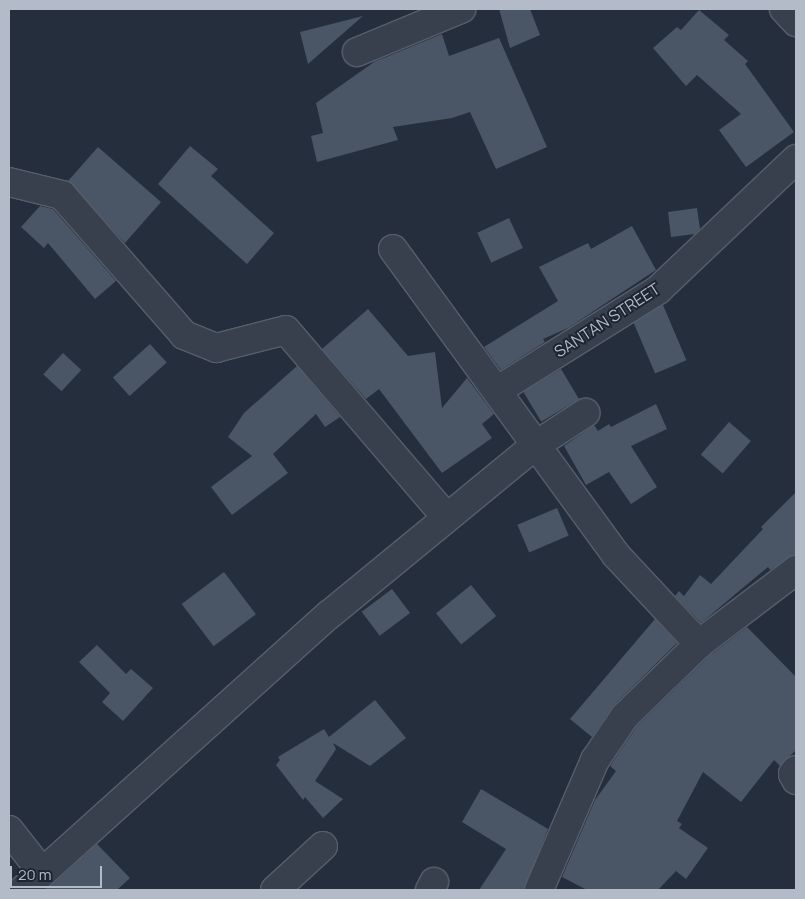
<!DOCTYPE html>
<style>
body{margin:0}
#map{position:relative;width:805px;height:899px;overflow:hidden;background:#242e3d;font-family:Manrope,sans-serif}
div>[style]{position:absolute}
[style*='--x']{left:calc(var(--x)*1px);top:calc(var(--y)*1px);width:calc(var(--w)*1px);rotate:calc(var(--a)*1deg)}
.building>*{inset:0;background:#4a5566;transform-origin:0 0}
.roads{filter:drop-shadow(1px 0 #565e6b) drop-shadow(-1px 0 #565e6b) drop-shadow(0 1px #565e6b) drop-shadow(0 -1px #565e6b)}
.minor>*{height:28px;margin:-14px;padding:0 14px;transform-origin:14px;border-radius:14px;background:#38404d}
span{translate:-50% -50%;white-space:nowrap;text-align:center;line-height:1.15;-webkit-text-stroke:4px #1d2532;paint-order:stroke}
.street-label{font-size:16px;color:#b4bbc8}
.frame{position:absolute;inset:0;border:10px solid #b4bbc8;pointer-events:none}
.scale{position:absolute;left:10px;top:866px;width:92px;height:22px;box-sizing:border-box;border:2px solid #b4bbc8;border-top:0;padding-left:6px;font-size:15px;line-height:18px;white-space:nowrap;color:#b4bbc8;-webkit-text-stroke:4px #1d2532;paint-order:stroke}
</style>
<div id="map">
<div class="building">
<i style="clip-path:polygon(499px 9px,530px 9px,540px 35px,510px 48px)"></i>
<i style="clip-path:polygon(699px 10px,729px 35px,724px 40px,748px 61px,745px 64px,794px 132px,746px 167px,719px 130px,741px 114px,697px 75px,686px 86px,653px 48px,677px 27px,681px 30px)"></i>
<i style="clip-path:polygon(363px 16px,308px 64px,300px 32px)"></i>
<i style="clip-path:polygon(442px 34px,449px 56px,499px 38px,547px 147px,496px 169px,470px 112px,452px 118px,393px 127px,398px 140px,317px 162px,311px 136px,323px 133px,316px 103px,374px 62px)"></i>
<i style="clip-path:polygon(190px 146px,218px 169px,211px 176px,274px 233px,247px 264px,158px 184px)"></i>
<i style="clip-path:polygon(98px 147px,161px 202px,125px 243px,68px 181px)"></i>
<i style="clip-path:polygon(40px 206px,53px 209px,116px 281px,95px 299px,48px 243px,44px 248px,21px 227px)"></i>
<i style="clip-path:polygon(697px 208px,700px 229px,695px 234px,671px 237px,668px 212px)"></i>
<i style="left:509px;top:218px;width:33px;height:35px;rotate:65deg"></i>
<i style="clip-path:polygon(632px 226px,656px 270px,568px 328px,543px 339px,545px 342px,501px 370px,484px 347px,558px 301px,539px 267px,588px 243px,591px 249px)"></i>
<i style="left:663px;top:305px;width:60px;height:34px;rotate:67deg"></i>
<i style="clip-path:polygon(368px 309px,408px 356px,435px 352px,442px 408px,467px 378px,494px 414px,482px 424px,492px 438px,442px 473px,379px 389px,366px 399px,322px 349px)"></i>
<i style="left:150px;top:344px;width:25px;height:50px;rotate:48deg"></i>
<i style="left:63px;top:353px;width:25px;height:29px;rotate:43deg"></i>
<i style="clip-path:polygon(297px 366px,340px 417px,325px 427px,316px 414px,273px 454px,288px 473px,232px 515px,211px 487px,252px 456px,228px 437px,244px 413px)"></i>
<i style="left:561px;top:369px;width:35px;height:44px;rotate:59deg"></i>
<i style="clip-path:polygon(656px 404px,667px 429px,631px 446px,657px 487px,631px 504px,609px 472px,586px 485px,564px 446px,594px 425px,598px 431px,609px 424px,611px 427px)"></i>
<i style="left:729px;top:422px;width:29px;height:43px;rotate:41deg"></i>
<i style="clip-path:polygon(796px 492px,796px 555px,770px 570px,768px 567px,701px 623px,675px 596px,679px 591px,684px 596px,700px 575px,711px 584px,763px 529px,761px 527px)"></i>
<i style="left:557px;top:508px;width:30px;height:43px;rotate:67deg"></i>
<i style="left:224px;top:572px;width:53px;height:53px;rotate:53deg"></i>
<i style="left:471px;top:585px;width:40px;height:45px;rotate:51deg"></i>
<i style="left:392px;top:589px;width:30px;height:38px;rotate:53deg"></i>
<i style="clip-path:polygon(655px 619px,677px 643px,614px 705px,592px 737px,570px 719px)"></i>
<i style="clip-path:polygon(747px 627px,796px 677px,796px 750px,780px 766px,774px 760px,741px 802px,703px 772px,677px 821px,682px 824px,679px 828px,708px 848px,686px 879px,676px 871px,658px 890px,587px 890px,562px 877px,595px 800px,616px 771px,610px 766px,637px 726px,709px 656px)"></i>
<i style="clip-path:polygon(97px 645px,126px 674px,131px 669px,153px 688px,123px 721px,102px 702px,110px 693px,79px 662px)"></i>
<i style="clip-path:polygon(375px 700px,406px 738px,370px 766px,333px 743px,336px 749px,315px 781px,343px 799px,323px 818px,305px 797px,303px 800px,276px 765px,280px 760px,278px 757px,324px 729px,329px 737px)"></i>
<i style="clip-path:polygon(481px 789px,548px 829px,524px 890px,479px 890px,506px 849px,462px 822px)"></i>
<i style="clip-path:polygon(97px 844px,130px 878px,117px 890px,46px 890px)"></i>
</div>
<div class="roads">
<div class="minor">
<i style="--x:784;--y:9;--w:18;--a:47"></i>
<i style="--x:357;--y:52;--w:113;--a:-22.5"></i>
<i style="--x:9;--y:182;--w:55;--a:13.8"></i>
<i style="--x:62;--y:195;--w:186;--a:48.9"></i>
<i style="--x:184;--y:335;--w:35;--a:22"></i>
<i style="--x:216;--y:348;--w:72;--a:-14.4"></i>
<i style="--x:286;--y:330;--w:246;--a:49.4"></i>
<i style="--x:393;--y:249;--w:379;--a:53.9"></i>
<i style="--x:616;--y:555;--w:122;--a:47"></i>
<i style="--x:498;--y:390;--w:189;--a:-32"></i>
<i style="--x:658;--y:290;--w:190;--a:-43.5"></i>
<i style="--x:796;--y:770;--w:5;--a:127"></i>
<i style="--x:793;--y:774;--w:7;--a:63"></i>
<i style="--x:9;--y:830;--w:53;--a:51.8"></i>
<i style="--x:23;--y:890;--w:413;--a:-42"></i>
<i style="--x:330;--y:614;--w:266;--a:-39.4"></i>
<i style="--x:536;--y:445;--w:59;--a:-33.1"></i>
<i style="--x:275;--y:890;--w:65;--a:-42.5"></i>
<i style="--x:430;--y:890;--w:9;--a:-63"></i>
<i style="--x:539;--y:890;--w:142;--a:-66.7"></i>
<i style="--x:595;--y:760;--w:53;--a:-55.7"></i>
<i style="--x:625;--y:716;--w:103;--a:-44.2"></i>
<i style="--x:699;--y:644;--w:122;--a:-37.3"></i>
</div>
</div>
<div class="street-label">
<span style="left:607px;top:320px;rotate:-33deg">SANTAN STREET</span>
</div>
<div class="frame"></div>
<div class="scale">20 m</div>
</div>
